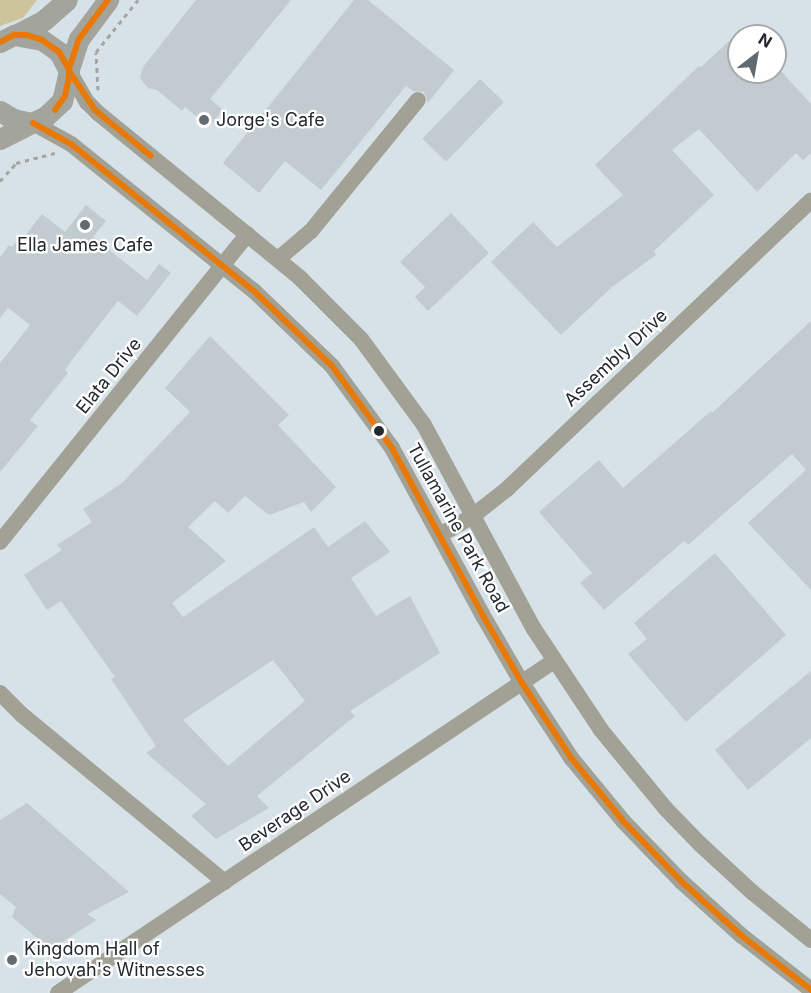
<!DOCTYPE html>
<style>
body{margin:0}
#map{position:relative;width:811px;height:993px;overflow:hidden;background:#d7e2e8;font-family:Inter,sans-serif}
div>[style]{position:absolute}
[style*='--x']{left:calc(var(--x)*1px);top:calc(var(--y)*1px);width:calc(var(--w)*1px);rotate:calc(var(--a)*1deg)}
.green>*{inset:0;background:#cec49c}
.building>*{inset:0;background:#c2cbd0;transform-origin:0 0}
.path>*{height:3px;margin-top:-1.5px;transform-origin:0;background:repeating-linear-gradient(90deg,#a5a6a1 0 4.5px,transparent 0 9px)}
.minor>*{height:16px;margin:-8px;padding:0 8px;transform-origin:8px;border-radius:8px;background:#a2a195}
.major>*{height:21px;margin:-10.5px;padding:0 10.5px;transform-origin:10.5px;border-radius:10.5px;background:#a3a59d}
.bus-1>*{height:6px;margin:-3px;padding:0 3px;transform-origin:3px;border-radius:3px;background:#e97905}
.dots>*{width:16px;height:16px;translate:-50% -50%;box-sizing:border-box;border:3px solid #fff;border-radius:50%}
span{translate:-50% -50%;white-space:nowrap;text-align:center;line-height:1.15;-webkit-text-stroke:4.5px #fff;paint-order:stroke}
.poi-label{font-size:18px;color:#222a2e}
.left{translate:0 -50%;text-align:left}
.street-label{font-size:18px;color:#222a2e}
.north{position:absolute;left:727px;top:24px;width:60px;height:60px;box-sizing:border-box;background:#fff;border:2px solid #a7aaab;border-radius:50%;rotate:31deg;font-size:16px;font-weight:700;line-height:24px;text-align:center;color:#222a2e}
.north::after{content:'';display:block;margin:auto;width:21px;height:27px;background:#616a6f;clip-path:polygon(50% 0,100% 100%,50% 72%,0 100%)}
</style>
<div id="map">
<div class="green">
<i style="clip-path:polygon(0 0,37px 0,23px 18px,0 26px)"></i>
</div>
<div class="building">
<i style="clip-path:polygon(196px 0,291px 0,210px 99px,223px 110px,209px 127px,185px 107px,182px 111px,157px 90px,148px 88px,140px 78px,143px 67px)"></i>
<i style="clip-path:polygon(354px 0,368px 0,454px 70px,428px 103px,424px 92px,413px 91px,406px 86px,321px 190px,285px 161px,259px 193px,223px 163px)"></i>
<i style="clip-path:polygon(739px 32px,739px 72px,782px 72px,811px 104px,811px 153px,803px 160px,796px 153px,757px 192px,699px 129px,672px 150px,714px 195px,654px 251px,656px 255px,612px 287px,561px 335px,491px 262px,533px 222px,557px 247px,623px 195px,595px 165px,699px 66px,701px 67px)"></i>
<i style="left:480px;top:79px;width:33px;height:83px;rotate:44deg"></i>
<i style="clip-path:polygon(86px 205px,106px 221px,93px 237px,147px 280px,159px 264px,171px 273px,137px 316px,118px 301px,72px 360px,65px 370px,68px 373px,30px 420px,38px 426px,0 472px,0 363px,30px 325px,8px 308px,0 318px,0 257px,9px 245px,12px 247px,19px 239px,21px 241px,42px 214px,65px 232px)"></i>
<i style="clip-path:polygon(451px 213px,489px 253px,428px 311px,415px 297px,425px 287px,400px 262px)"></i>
<i style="clip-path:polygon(811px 321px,811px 590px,748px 523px,806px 470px,792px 454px,688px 545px,684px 541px,604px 610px,580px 583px,592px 573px,539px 512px,599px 460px,623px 488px,711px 411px,712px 413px)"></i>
<i style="clip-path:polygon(evenodd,210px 336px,289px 415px,278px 425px,336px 487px,311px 512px,304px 502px,269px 515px,245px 496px,228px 513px,215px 501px,188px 527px,226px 561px,172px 603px,183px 617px,314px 527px,328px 547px,365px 521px,390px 552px,351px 578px,376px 616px,410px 596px,440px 653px,350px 711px,355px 716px,257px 796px,269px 808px,216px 839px,191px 816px,206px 804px,146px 753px,156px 746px,111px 679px,115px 677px,61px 601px,47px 610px,24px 575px,62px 550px,57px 545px,92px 522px,83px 509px,122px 483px,190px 412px,165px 388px,210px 336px,273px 660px,305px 701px,228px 766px,183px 720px,273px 660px)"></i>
<i style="clip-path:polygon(715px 553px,786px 635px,686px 722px,628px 654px,647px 639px,634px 623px)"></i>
<i style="clip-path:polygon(811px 671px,811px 738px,748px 790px,715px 750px)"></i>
<i style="clip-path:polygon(27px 803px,129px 892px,87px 914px,96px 920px,51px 950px,12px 917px,16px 907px,0 894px,0 820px)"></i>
</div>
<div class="path">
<i style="--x:98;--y:90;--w:38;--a:-93"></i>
<i style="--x:96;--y:52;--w:67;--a:-51.1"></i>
<i style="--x:0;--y:181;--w:24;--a:-48"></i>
<i style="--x:16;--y:163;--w:40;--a:-14.4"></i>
</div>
<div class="minor">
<i style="--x:69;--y:71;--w:36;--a:60"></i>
<i style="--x:87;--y:102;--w:16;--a:45"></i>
<i style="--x:98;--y:113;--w:261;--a:39.2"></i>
<i style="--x:300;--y:278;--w:86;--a:45"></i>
<i style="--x:361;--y:339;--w:107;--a:53.8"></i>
<i style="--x:424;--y:425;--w:232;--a:61.7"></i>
<i style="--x:534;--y:629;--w:121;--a:56.4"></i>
<i style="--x:601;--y:730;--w:101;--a:50.6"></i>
<i style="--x:665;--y:808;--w:50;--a:45.8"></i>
<i style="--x:700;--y:844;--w:71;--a:42.7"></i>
<i style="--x:752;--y:892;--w:76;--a:39.1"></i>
<i style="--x:33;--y:123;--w:43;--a:28.9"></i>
<i style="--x:71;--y:144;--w:235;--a:38.8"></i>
<i style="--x:254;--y:291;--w:108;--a:43.9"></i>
<i style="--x:332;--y:366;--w:102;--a:53.8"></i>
<i style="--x:392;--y:448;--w:189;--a:61.5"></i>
<i style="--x:482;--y:614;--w:80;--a:59.9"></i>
<i style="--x:522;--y:683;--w:91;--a:56.7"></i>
<i style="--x:572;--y:759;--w:82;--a:50.5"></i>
<i style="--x:624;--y:822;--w:83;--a:46"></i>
<i style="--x:682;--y:882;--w:81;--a:42"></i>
<i style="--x:742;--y:936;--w:88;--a:38"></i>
<i style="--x:278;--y:259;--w:43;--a:-40.3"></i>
<i style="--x:311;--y:231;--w:169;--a:-50.8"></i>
<i style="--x:440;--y:535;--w:39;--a:-30"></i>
<i style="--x:474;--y:515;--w:42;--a:-38.2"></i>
<i style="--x:507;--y:489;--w:419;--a:-43.5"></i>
<i style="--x:0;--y:542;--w:395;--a:-51.2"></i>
<i style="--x:0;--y:693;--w:30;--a:45"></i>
<i style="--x:21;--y:714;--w:264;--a:39.5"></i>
<i style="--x:58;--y:993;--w:597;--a:-33.8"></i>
</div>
<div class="major">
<i style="--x:15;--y:35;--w:33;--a:-27"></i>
<i style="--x:44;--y:20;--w:30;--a:-41"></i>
<i style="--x:0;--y:42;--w:16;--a:-27"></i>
<i style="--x:14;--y:35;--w:28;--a:10"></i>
<i style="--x:42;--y:40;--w:21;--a:35"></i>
<i style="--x:59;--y:52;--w:21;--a:62"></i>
<i style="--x:69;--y:71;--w:31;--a:103"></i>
<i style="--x:62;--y:101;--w:23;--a:137"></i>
<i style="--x:45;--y:117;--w:15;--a:157"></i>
<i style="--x:31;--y:123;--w:18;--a:-167"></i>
<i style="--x:13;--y:119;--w:15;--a:-148"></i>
<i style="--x:69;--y:69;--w:32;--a:-72"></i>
<i style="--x:79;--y:39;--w:49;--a:-53.4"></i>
<i style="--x:0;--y:139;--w:35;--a:-27"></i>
</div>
<div class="bus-1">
<i style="--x:0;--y:42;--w:16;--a:-27"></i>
<i style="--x:14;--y:35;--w:13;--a:0"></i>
<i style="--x:27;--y:35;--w:16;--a:18"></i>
<i style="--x:42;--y:40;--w:21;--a:35"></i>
<i style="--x:59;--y:52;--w:20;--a:60"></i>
<i style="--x:69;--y:69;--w:8;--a:90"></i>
<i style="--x:69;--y:77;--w:19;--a:102"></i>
<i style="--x:65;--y:96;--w:17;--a:126"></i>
<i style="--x:69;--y:69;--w:32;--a:-72"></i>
<i style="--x:79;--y:39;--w:49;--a:-53.4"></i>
<i style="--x:69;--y:71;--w:47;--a:56.3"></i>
<i style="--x:95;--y:110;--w:72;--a:39.4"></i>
<i style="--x:33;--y:123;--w:43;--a:28.9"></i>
<i style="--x:71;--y:144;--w:235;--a:38.8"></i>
<i style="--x:254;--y:291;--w:108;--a:43.9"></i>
<i style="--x:332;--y:366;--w:102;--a:53.8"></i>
<i style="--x:392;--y:448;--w:189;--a:61.5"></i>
<i style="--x:482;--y:614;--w:80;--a:59.9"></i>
<i style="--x:522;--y:683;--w:91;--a:56.7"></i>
<i style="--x:572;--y:759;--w:82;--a:50.5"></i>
<i style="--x:624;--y:822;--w:83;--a:46"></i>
<i style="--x:682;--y:882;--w:81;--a:42"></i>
<i style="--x:742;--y:936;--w:88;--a:38"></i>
</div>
<div class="dots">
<i style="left:204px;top:120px;background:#616a6f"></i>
<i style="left:85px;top:225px;background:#616a6f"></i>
<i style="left:379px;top:431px;background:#222a2e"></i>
<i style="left:12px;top:960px;background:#616a6f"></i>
</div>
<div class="poi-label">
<span class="left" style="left:216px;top:120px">Jorge's Cafe</span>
<span style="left:85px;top:245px">Ella James Cafe</span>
<span class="left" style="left:24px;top:960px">Kingdom Hall of<br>Jehovah's Witnesses</span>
</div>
<div class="street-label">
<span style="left:616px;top:358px;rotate:-43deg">Assembly Drive</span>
<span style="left:109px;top:376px;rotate:-51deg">Elata Drive</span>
<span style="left:458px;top:528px;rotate:61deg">Tullamarine Park Road</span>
<span style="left:295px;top:811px;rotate:-34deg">Beverage Drive</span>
</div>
<div class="north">N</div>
</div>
